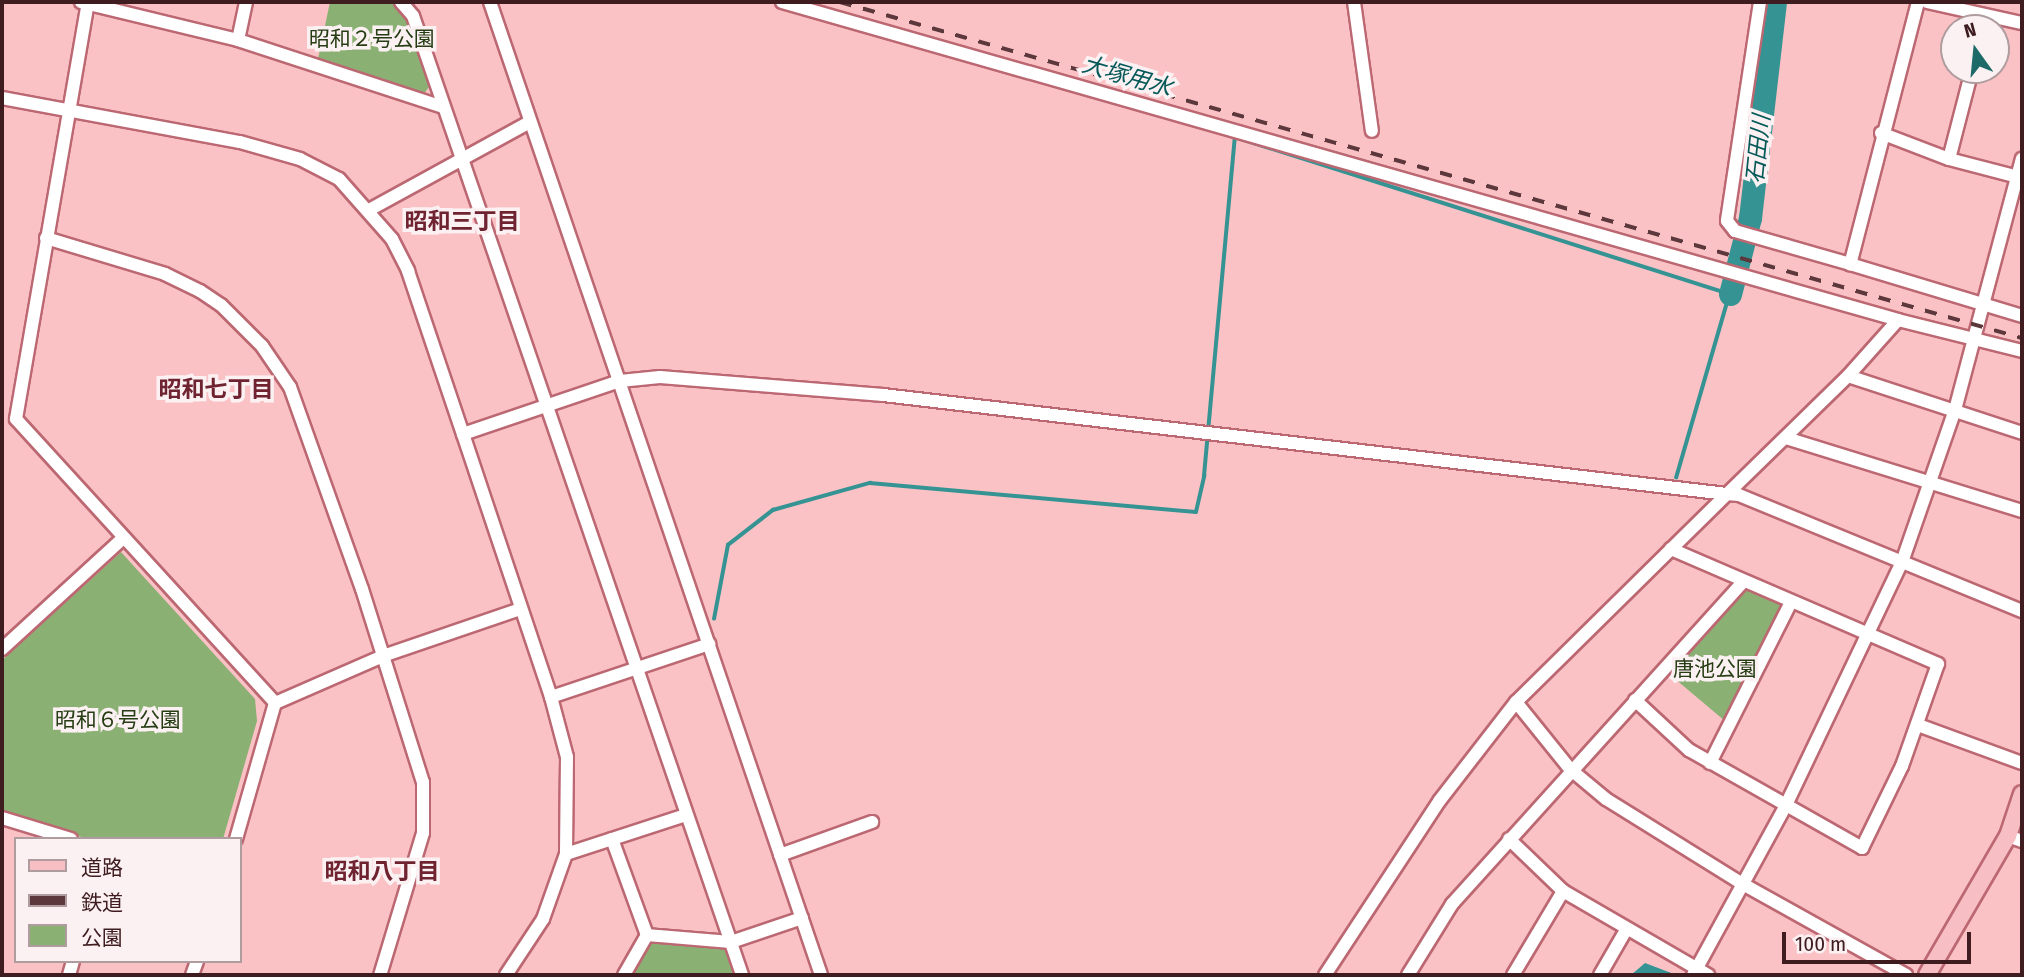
<!DOCTYPE html>
<meta charset="utf-8">
<style>
body{margin:0}
#map{position:relative;width:2024px;height:977px;overflow:hidden;background:#fbc2c6;font-family:"Fira Sans Condensed","Noto Sans JP",sans-serif}
div>[style]{position:absolute}
[style*='--x']{left:calc(var(--x)*1px);top:calc(var(--y)*1px);width:calc(var(--w)*1px);rotate:calc(var(--a)*1deg)}
.green>*{inset:0;background:#8bb073}
.water>*{inset:0;background:#359493}
.stream>*{height:3.5px;margin:-1.75px;padding:0 1.75px;transform-origin:1.75px;border-radius:1.75px;background:#359493}
.river>*{height:23px;margin:-11.5px;padding:0 11.5px;transform-origin:11.5px;border-radius:11.5px;background:#359493}
.roads{filter:drop-shadow(2px 0 #bc6872) drop-shadow(-2px 0 #bc6872) drop-shadow(0 2px #bc6872) drop-shadow(0 -2px #bc6872)}
.minor>*{height:12px;margin:-6px;padding:0 6px;transform-origin:6px;border-radius:6px;background:#fff}
.major>*{height:16px;margin:-8px;padding:0 8px;transform-origin:8px;border-radius:8px;background:#f7bec4}
.rail>*{height:3.5px;margin-top:-1.75px;transform-origin:0;background:repeating-linear-gradient(90deg,#5c373b 0 12px,transparent 0 24px)}
span{translate:-50% -50%;white-space:nowrap;text-align:center;line-height:1.15;-webkit-text-stroke:7px #fbf1f2;paint-order:stroke}
.park-label{font-size:21px;color:#263d14}
.water-label{font-size:23px;color:#055958;font-style:italic}
.neighbourhood-label{font-size:23px;color:#6f2330;font-weight:700}
.frame{position:absolute;inset:0;border:4px solid #3e1c20;pointer-events:none}
.legend{position:absolute;left:14px;top:837px;width:228px;height:126px;box-sizing:border-box;background:#fbf1f2;border:2px solid #af9c9e;margin:0;padding:9px 12px;list-style:none;font-size:21px;color:#3e1c20}
.legend li{display:flex;align-items:center;gap:14px;height:35px}
.legend b{width:35px;border:2px solid #af9c9e}
.north{position:absolute;left:1940px;top:14px;width:70px;height:70px;box-sizing:border-box;background:#fbf1f2;border:2px solid #af9c9e;border-radius:50%;rotate:345deg;font-size:19px;font-weight:700;line-height:28px;text-align:center;color:#3e1c20}
.north::after{content:'';display:block;margin:auto;width:24px;height:32px;background:#1d6a68;clip-path:polygon(50% 0,100% 100%,50% 72%,0 100%)}
.scale{position:absolute;left:1782px;top:932px;width:189px;height:32px;box-sizing:border-box;border:4px solid #3e1c20;border-top:0;padding-left:9px;font-size:21px;line-height:24px;white-space:nowrap;color:#3e1c20;-webkit-text-stroke:5px #fbf1f2;paint-order:stroke}
</style>
<div id="map">
<div class="green">
<i style="clip-path:polygon(330px 2px,395px 2px,405px 16px,429px 87px,423px 95px,318px 59px)"></i>
<i style="clip-path:polygon(121px 552px,255px 699px,257px 721px,223px 839px,88px 839px,2px 812px,2px 660px)"></i>
<i style="clip-path:polygon(1750px 590px,1779px 603px,1781px 608px,1725px 721px,1668px 673px,1743px 592px)"></i>
<i style="clip-path:polygon(652px 942px,725px 948px,737px 975px,629px 975px,647px 944px)"></i>
</div>
<div class="water">
<i style="clip-path:polygon(1645px 963px,1674px 974px,1631px 975px)"></i>
</div>
<div class="stream">
<i style="--x:1278;--y:137;--w:132;--a:15.8"></i>
<i style="--x:714;--y:619;--w:75;--a:-79.3"></i>
<i style="--x:728;--y:545;--w:57;--a:-37.9"></i>
<i style="--x:773;--y:510;--w:101;--a:-15.6"></i>
<i style="--x:870;--y:483;--w:327;--a:5.1"></i>
<i style="--x:1196;--y:512;--w:37;--a:-77"></i>
<i style="--x:1204;--y:476;--w:340;--a:-84.8"></i>
<i style="--x:1235;--y:137;--w:519;--a:17.6"></i>
<i style="--x:1730;--y:294;--w:191;--a:106.2"></i>
</div>
<div class="river">
<i style="--x:1730;--y:294;--w:79;--a:-75.3"></i>
<i style="--x:1750;--y:218;--w:217;--a:-83.4"></i>
</div>
<div class="roads">
<div class="minor">
<i style="--x:81;--y:2;--w:162;--a:13.6"></i>
<i style="--x:238;--y:40;--w:216;--a:18.1"></i>
<i style="--x:88;--y:2;--w:423;--a:99.8"></i>
<i style="--x:16;--y:419;--w:384;--a:47.6"></i>
<i style="--x:401;--y:2;--w:18;--a:49"></i>
<i style="--x:413;--y:16;--w:1014;--a:71.06"></i>
<i style="--x:490;--y:2;--w:1028;--a:71.21"></i>
<i style="--x:782;--y:2;--w:1160;--a:15.9"></i>
<i style="--x:1354;--y:2;--w:130;--a:82.1"></i>
<i style="--x:1760;--y:2;--w:221;--a:98.6"></i>
<i style="--x:1727;--y:221;--w:13;--a:51"></i>
<i style="--x:1735;--y:231;--w:120;--a:16"></i>
<i style="--x:1918;--y:2;--w:271;--a:104.5"></i>
<i style="--x:1850;--y:264;--w:180;--a:16.8"></i>
<i style="--x:1927;--y:2;--w:97;--a:12.5"></i>
<i style="--x:238;--y:40;--w:39;--a:-78"></i>
<i style="--x:2;--y:98;--w:242;--a:10.5"></i>
<i style="--x:240;--y:142;--w:62;--a:15.8"></i>
<i style="--x:300;--y:159;--w:44;--a:27.1"></i>
<i style="--x:339;--y:179;--w:80;--a:48.5"></i>
<i style="--x:392;--y:239;--w:36;--a:63"></i>
<i style="--x:408;--y:271;--w:172;--a:71.4"></i>
<i style="--x:463;--y:434;--w:277;--a:71.5"></i>
<i style="--x:551;--y:697;--w:62;--a:75.1"></i>
<i style="--x:567;--y:757;--w:97;--a:90.6"></i>
<i style="--x:566;--y:854;--w:69;--a:109.5"></i>
<i style="--x:543;--y:919;--w:67;--a:123.5"></i>
<i style="--x:1881;--y:133;--w:73;--a:20.9"></i>
<i style="--x:1949;--y:159;--w:75;--a:14.6"></i>
<i style="--x:1949;--y:159;--w:92;--a:-75.5"></i>
<i style="--x:369;--y:210;--w:183;--a:-28.7"></i>
<i style="--x:46;--y:238;--w:124;--a:16.8"></i>
<i style="--x:165;--y:274;--w:39;--a:26"></i>
<i style="--x:200;--y:291;--w:25;--a:34"></i>
<i style="--x:221;--y:305;--w:58;--a:45"></i>
<i style="--x:262;--y:346;--w:50;--a:55.7"></i>
<i style="--x:290;--y:387;--w:214;--a:70.4"></i>
<i style="--x:362;--y:589;--w:202;--a:72.5"></i>
<i style="--x:423;--y:782;--w:51;--a:90"></i>
<i style="--x:423;--y:833;--w:148;--a:106.8"></i>
<i style="--x:1848;--y:376;--w:183;--a:18.1"></i>
<i style="--x:463;--y:434;--w:166;--a:-18.7"></i>
<i style="--x:620;--y:381;--w:40;--a:-5.7"></i>
<i style="--x:660;--y:377;--w:224;--a:4.6"></i>
<i style="--x:883;--y:395;--w:850;--a:6.69"></i>
<i style="--x:1727;--y:494;--w:169;--a:-44.3"></i>
<i style="--x:1848;--y:376;--w:75;--a:-48.2"></i>
<i style="--x:1898;--y:320;--w:128;--a:14"></i>
<i style="--x:1786;--y:438;--w:247;--a:17.2"></i>
<i style="--x:2;--y:649;--w:164;--a:-42.5"></i>
<i style="--x:551;--y:697;--w:167;--a:-18.5"></i>
<i style="--x:1635;--y:700;--w:74;--a:42.8"></i>
<i style="--x:1689;--y:750;--w:199;--a:29.5"></i>
<i style="--x:1862;--y:848;--w:91;--a:-64"></i>
<i style="--x:1902;--y:766;--w:108;--a:-70.6"></i>
<i style="--x:1938;--y:664;--w:291;--a:-156.7"></i>
<i style="--x:1516;--y:702;--w:86;--a:51.1"></i>
<i style="--x:1570;--y:769;--w:47;--a:39.8"></i>
<i style="--x:1606;--y:799;--w:159;--a:31.9"></i>
<i style="--x:1741;--y:883;--w:189;--a:29.1"></i>
<i style="--x:275;--y:703;--w:118;--a:-23.5"></i>
<i style="--x:383;--y:656;--w:145;--a:-18.9"></i>
<i style="--x:1918;--y:725;--w:111;--a:20.1"></i>
<i style="--x:1710;--y:763;--w:180;--a:-63.3"></i>
<i style="--x:2;--y:818;--w:72;--a:16.9"></i>
<i style="--x:2008;--y:836;--w:15;--a:20"></i>
<i style="--x:236;--y:839;--w:141;--a:-74"></i>
<i style="--x:612;--y:839;--w:102;--a:70"></i>
<i style="--x:647;--y:935;--w:46;--a:119.9"></i>
<i style="--x:1509;--y:839;--w:75;--a:43.9"></i>
<i style="--x:1563;--y:891;--w:168;--a:30.1"></i>
<i style="--x:566;--y:854;--w:126;--a:-18"></i>
<i style="--x:780;--y:855;--w:98;--a:-19.7"></i>
<i style="--x:647;--y:935;--w:84;--a:4.8"></i>
<i style="--x:731;--y:942;--w:75;--a:-18.7"></i>
<i style="--x:69;--y:975;--w:15;--a:-74"></i>
<i style="--x:192;--y:975;--w:15;--a:-70"></i>
<i style="--x:1325;--y:975;--w:209;--a:-56.7"></i>
<i style="--x:1440;--y:800;--w:124;--a:-52.2"></i>
<i style="--x:1516;--y:702;--w:296;--a:-44.6"></i>
<i style="--x:1727;--y:494;--w:12;--a:5"></i>
<i style="--x:1739;--y:495;--w:306;--a:22.3"></i>
<i style="--x:1408;--y:975;--w:84;--a:-58.2"></i>
<i style="--x:1452;--y:904;--w:434;--a:-47.9"></i>
<i style="--x:1513;--y:975;--w:98;--a:-59.2"></i>
<i style="--x:1600;--y:975;--w:52;--a:-60"></i>
<i style="--x:1693;--y:975;--w:194;--a:-61.3"></i>
<i style="--x:1786;--y:805;--w:269;--a:-64.5"></i>
<i style="--x:1902;--y:562;--w:161;--a:-70.8"></i>
<i style="--x:1955;--y:410;--w:260;--a:-75.1"></i>
</div>
<div class="major">
<i style="--x:1927;--y:975;--w:161;--a:-59.8"></i>
<i style="--x:2008;--y:836;--w:44;--a:-71.6"></i>
</div>
</div>
<div class="rail">
<i style="--x:840;--y:2;--w:1229;--a:15.87"></i>
</div>
<div class="park-label">
<span style="left:372px;top:39px">昭和２号公園</span>
<span style="left:1715px;top:669px">唐池公園</span>
<span style="left:118px;top:720px">昭和６号公園</span>
</div>
<div class="water-label">
<span style="left:1127px;top:76px;rotate:16deg">大塚用水</span>
<span style="left:1758px;top:149px;rotate:-84deg">石田川</span>
</div>
<div class="neighbourhood-label">
<span style="left:462px;top:221px">昭和三丁目</span>
<span style="left:216px;top:389px">昭和七丁目</span>
<span style="left:382px;top:871px">昭和八丁目</span>
</div>
<div class="frame"></div>
<ul class="legend">
<li><b style="height:9px;background:#f7bec4"></b>道路</li>
<li><b style="height:9px;background:#5c373b"></b>鉄道</li>
<li><b style="height:19px;background:#8bb073"></b>公園</li>
</ul>
<div class="north">N</div>
<div class="scale">100 m</div>
</div>
